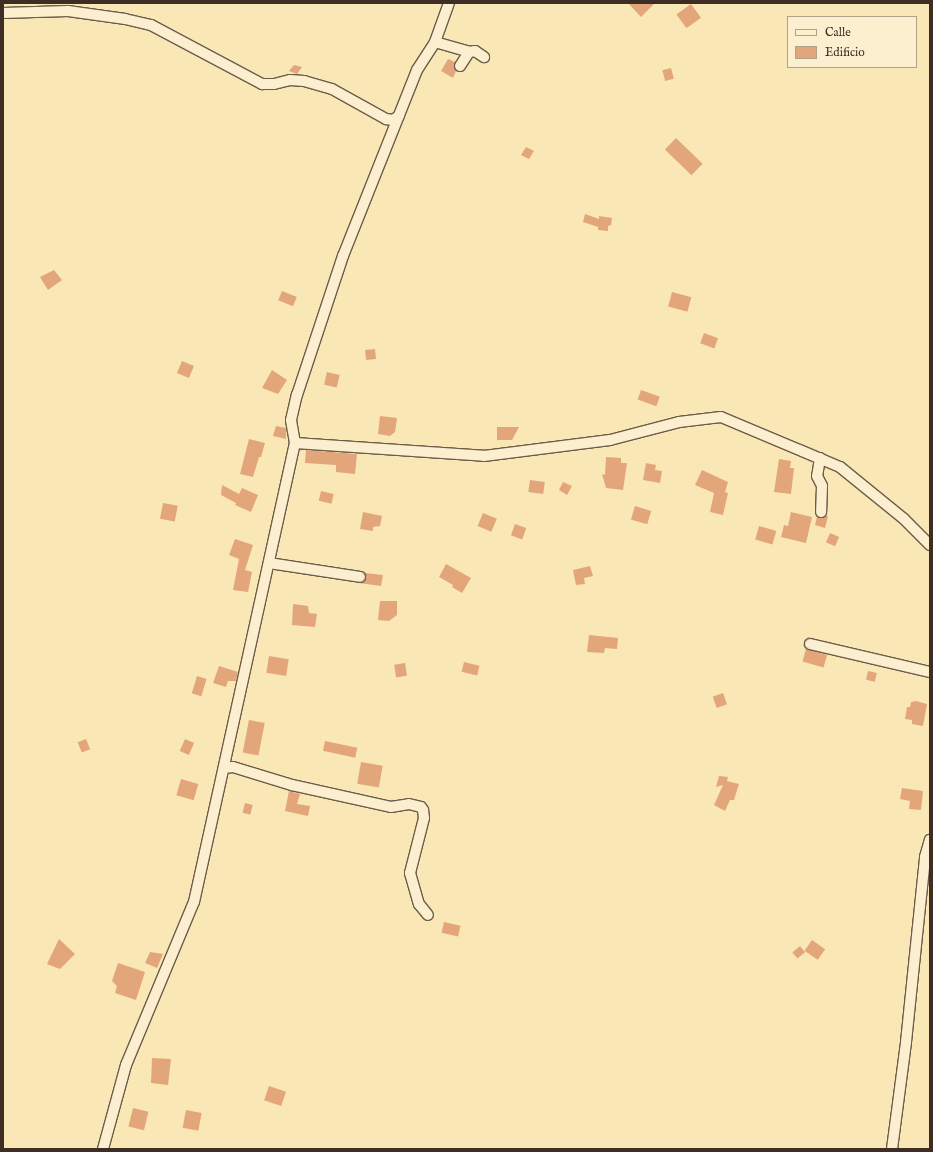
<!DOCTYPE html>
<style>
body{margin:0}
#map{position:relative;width:933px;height:1152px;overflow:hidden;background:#f9e7b6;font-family:"IM FELL English",serif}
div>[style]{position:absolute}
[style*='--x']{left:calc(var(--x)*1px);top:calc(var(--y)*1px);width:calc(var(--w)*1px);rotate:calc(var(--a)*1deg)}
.building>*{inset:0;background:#e3a67b;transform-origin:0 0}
.roads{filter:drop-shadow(1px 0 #6c5c49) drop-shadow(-1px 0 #6c5c49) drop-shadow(0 1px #6c5c49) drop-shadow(0 -1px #6c5c49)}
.minor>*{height:10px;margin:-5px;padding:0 5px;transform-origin:5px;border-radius:5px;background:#fbefd0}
span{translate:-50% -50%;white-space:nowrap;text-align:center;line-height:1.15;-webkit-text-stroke:3px #fbefd0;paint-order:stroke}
.frame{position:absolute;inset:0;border:4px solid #3d2d25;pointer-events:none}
.legend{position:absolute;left:787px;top:16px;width:130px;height:52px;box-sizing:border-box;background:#fbefd0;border:1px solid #afa18c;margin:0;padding:5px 7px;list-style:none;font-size:12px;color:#3d2d25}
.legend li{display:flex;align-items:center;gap:8px;height:20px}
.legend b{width:20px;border:1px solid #afa18c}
</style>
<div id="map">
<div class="building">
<i style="clip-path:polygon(628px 3px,655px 3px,641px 17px)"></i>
<i style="left:691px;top:4px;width:17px;height:18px;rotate:54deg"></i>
<i style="clip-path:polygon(448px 59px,455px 62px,454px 66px,456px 71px,453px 78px,441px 71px)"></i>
<i style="clip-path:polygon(294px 65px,302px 67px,297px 74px,289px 71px)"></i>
<i style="left:671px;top:68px;width:11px;height:9px;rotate:75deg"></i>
<i style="left:676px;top:138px;width:37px;height:16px;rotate:44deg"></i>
<i style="clip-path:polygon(526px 147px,534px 151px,529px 159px,521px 155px)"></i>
<i style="clip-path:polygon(585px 214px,599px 219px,599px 216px,612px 218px,611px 225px,608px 226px,608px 231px,598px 230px,598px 227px,583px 222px)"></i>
<i style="clip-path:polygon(54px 270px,62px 280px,48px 290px,40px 277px)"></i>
<i style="left:282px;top:291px;width:16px;height:10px;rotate:22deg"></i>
<i style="left:672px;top:292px;width:20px;height:15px;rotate:15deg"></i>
<i style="left:704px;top:333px;width:15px;height:11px;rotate:20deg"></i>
<i style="left:375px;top:349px;width:10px;height:10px;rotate:84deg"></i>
<i style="left:182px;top:361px;width:13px;height:13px;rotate:23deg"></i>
<i style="clip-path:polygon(272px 370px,287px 380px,278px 394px,262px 388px)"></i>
<i style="left:327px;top:372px;width:13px;height:13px;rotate:13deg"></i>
<i style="left:641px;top:390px;width:20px;height:10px;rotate:20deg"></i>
<i style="clip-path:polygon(380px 416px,397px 418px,395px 432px,390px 436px,378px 434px)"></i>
<i style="clip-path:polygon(276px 426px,286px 428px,286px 439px,273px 436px)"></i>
<i style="clip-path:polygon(497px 427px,519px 427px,512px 440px,497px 440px)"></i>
<i style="clip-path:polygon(249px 439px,265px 443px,261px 457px,259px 457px,253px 477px,240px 474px)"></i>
<i style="clip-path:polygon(306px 450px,357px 454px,355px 474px,336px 472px,336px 465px,305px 463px)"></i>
<i style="clip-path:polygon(606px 457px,621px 458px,621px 463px,627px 463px,623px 490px,606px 488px,602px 474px,605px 475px)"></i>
<i style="clip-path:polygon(779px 459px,791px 461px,790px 468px,794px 468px,791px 494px,774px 492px)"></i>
<i style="clip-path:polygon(646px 463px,656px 465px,655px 470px,662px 471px,660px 483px,643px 480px)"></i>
<i style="clip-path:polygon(702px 470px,728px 482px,725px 492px,728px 493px,723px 515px,710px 512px,714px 493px,695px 485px)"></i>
<i style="left:530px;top:480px;width:15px;height:12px;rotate:8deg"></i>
<i style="clip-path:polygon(563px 482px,572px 486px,567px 495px,559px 490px)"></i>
<i style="clip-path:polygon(222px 485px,239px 494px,242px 488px,258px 495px,251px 512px,235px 505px,236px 503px,221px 495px)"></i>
<i style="left:321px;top:491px;width:13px;height:10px;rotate:13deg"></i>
<i style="left:163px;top:503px;width:15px;height:16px;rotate:11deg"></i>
<i style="left:635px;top:506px;width:17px;height:14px;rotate:17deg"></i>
<i style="clip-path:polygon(363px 512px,382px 516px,380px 526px,373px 527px,373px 531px,360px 529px)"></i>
<i style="clip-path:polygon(791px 512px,812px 517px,806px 543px,781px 537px,784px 525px,788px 526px)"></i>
<i style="left:483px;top:513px;width:15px;height:14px;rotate:23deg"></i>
<i style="clip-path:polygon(826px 516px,828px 516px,825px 528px,815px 525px,817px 517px,821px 518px)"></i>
<i style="left:515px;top:524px;width:12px;height:12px;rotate:20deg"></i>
<i style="left:759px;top:526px;width:18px;height:14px;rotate:16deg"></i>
<i style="left:830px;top:533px;width:10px;height:10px;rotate:24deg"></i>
<i style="clip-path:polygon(235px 539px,253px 545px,245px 570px,252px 572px,248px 592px,233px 590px,239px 559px,229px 555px)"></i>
<i style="clip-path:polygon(446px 564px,471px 578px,462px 593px,452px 587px,453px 585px,439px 577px)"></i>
<i style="clip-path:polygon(590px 566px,593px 576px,584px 578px,585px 584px,576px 585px,573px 570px)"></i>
<i style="clip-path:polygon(365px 573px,383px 575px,381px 586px,359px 583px,365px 581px)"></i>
<i style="clip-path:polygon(380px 601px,397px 601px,397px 615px,389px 621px,378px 620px)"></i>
<i style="clip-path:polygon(293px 604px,308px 606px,309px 613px,317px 614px,315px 627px,292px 625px)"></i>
<i style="clip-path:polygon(589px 635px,618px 638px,617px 649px,605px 648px,604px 653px,587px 652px)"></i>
<i style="left:806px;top:649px;width:22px;height:13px;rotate:16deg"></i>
<i style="left:269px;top:656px;width:20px;height:17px;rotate:9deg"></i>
<i style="left:464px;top:662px;width:16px;height:10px;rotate:14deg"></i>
<i style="left:405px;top:663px;width:13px;height:11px;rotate:81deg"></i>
<i style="clip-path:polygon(219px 666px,238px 672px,236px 681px,228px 681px,226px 687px,213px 683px)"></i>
<i style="left:868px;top:671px;width:9px;height:9px;rotate:13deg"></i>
<i style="left:197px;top:676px;width:10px;height:18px;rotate:17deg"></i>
<i style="left:723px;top:693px;width:12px;height:11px;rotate:70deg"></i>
<i style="clip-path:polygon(916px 701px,927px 704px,923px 726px,912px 724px,912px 720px,905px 719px,907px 707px,910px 707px,911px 702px)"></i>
<i style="left:249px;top:720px;width:16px;height:33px;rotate:11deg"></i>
<i style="left:86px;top:739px;width:11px;height:9px;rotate:68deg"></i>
<i style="left:185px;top:739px;width:10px;height:13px;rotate:24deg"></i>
<i style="left:325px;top:741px;width:33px;height:10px;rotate:12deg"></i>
<i style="left:361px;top:762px;width:22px;height:22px;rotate:10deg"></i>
<i style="clip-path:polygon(719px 776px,728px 777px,727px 781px,739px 784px,734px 800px,730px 800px,725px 811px,714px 805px,723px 785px,716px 787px)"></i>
<i style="left:181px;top:779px;width:18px;height:17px;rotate:16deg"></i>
<i style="clip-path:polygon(902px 788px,923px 791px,921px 810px,909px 809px,910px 801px,900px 799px)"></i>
<i style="clip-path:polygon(289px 791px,300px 794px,297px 804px,310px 806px,308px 816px,285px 811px)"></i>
<i style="left:245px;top:803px;width:8px;height:10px;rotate:14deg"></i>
<i style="left:444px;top:922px;width:17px;height:11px;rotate:13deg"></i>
<i style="clip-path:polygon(59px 939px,75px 954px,60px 969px,47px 964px)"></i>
<i style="left:812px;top:940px;width:16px;height:13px;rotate:35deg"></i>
<i style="left:800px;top:946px;width:8px;height:10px;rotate:50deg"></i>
<i style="clip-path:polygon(150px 952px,163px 954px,157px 968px,145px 963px)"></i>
<i style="clip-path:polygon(118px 963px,145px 972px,136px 1000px,115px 993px,117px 986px,112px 981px)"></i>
<i style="clip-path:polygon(152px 1058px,171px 1059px,168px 1085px,151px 1083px)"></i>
<i style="left:269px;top:1086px;width:18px;height:15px;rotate:19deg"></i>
<i style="left:133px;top:1108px;width:16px;height:19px;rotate:14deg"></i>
<i style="left:186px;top:1110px;width:16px;height:18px;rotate:11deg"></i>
</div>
<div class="roads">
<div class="minor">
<i style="--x:3;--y:13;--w:65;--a:-1.8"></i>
<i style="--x:68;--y:11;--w:58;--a:8"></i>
<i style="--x:125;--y:19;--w:27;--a:13"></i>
<i style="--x:151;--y:25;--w:126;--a:28"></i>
<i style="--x:262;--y:84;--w:12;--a:0"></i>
<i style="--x:274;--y:84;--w:16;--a:-14"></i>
<i style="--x:290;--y:80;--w:14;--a:4"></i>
<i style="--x:304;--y:81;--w:29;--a:16"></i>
<i style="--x:332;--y:89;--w:62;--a:29.1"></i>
<i style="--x:386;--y:119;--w:7;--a:8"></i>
<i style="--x:393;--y:120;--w:7;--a:-34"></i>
<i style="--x:435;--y:42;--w:35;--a:16"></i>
<i style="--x:460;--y:66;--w:17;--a:-57"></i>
<i style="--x:469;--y:52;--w:6;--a:-9"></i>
<i style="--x:475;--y:51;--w:11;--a:34"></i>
<i style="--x:295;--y:443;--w:189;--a:3.9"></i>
<i style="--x:484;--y:456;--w:127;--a:-7.2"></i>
<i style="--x:610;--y:440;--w:71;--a:-14.6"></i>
<i style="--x:679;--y:422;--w:42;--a:-6.8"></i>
<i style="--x:721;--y:417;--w:129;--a:22.8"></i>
<i style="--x:840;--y:467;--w:82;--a:39.1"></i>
<i style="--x:904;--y:519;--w:37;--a:45"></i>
<i style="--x:820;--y:458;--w:18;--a:99"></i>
<i style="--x:817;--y:476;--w:11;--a:63"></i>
<i style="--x:822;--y:486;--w:26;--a:92"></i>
<i style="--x:269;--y:563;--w:92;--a:8.7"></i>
<i style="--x:810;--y:644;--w:123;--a:13.1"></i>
<i style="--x:224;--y:768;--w:9;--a:-6"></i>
<i style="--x:233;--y:767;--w:62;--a:17"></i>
<i style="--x:292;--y:785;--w:101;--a:12.5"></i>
<i style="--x:391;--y:807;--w:18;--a:-9"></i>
<i style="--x:409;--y:804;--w:12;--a:14"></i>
<i style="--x:421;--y:807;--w:4;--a:56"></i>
<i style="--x:423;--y:810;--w:8;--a:83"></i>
<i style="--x:424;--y:818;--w:57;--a:104.3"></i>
<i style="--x:410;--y:873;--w:32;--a:74"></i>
<i style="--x:419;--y:904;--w:14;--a:51"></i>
<i style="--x:103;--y:1149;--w:87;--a:-74.7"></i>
<i style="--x:126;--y:1065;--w:177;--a:-67.4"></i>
<i style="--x:194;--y:902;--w:470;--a:-77.6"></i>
<i style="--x:295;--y:443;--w:23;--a:-100"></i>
<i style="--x:291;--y:420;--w:26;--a:-77"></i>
<i style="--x:297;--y:395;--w:146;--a:-71.7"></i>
<i style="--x:343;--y:256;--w:200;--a:-68.3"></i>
<i style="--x:417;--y:70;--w:33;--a:-57"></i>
<i style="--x:435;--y:42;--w:41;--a:-70.3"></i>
<i style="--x:892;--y:1149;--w:108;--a:-82.5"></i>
<i style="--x:906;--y:1042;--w:186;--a:-84.1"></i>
<i style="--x:925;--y:857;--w:18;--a:-74"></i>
</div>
</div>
<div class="frame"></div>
<ul class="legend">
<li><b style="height:5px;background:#fbefd0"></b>Calle</li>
<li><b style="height:11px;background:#e3a67b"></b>Edificio</li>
</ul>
</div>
